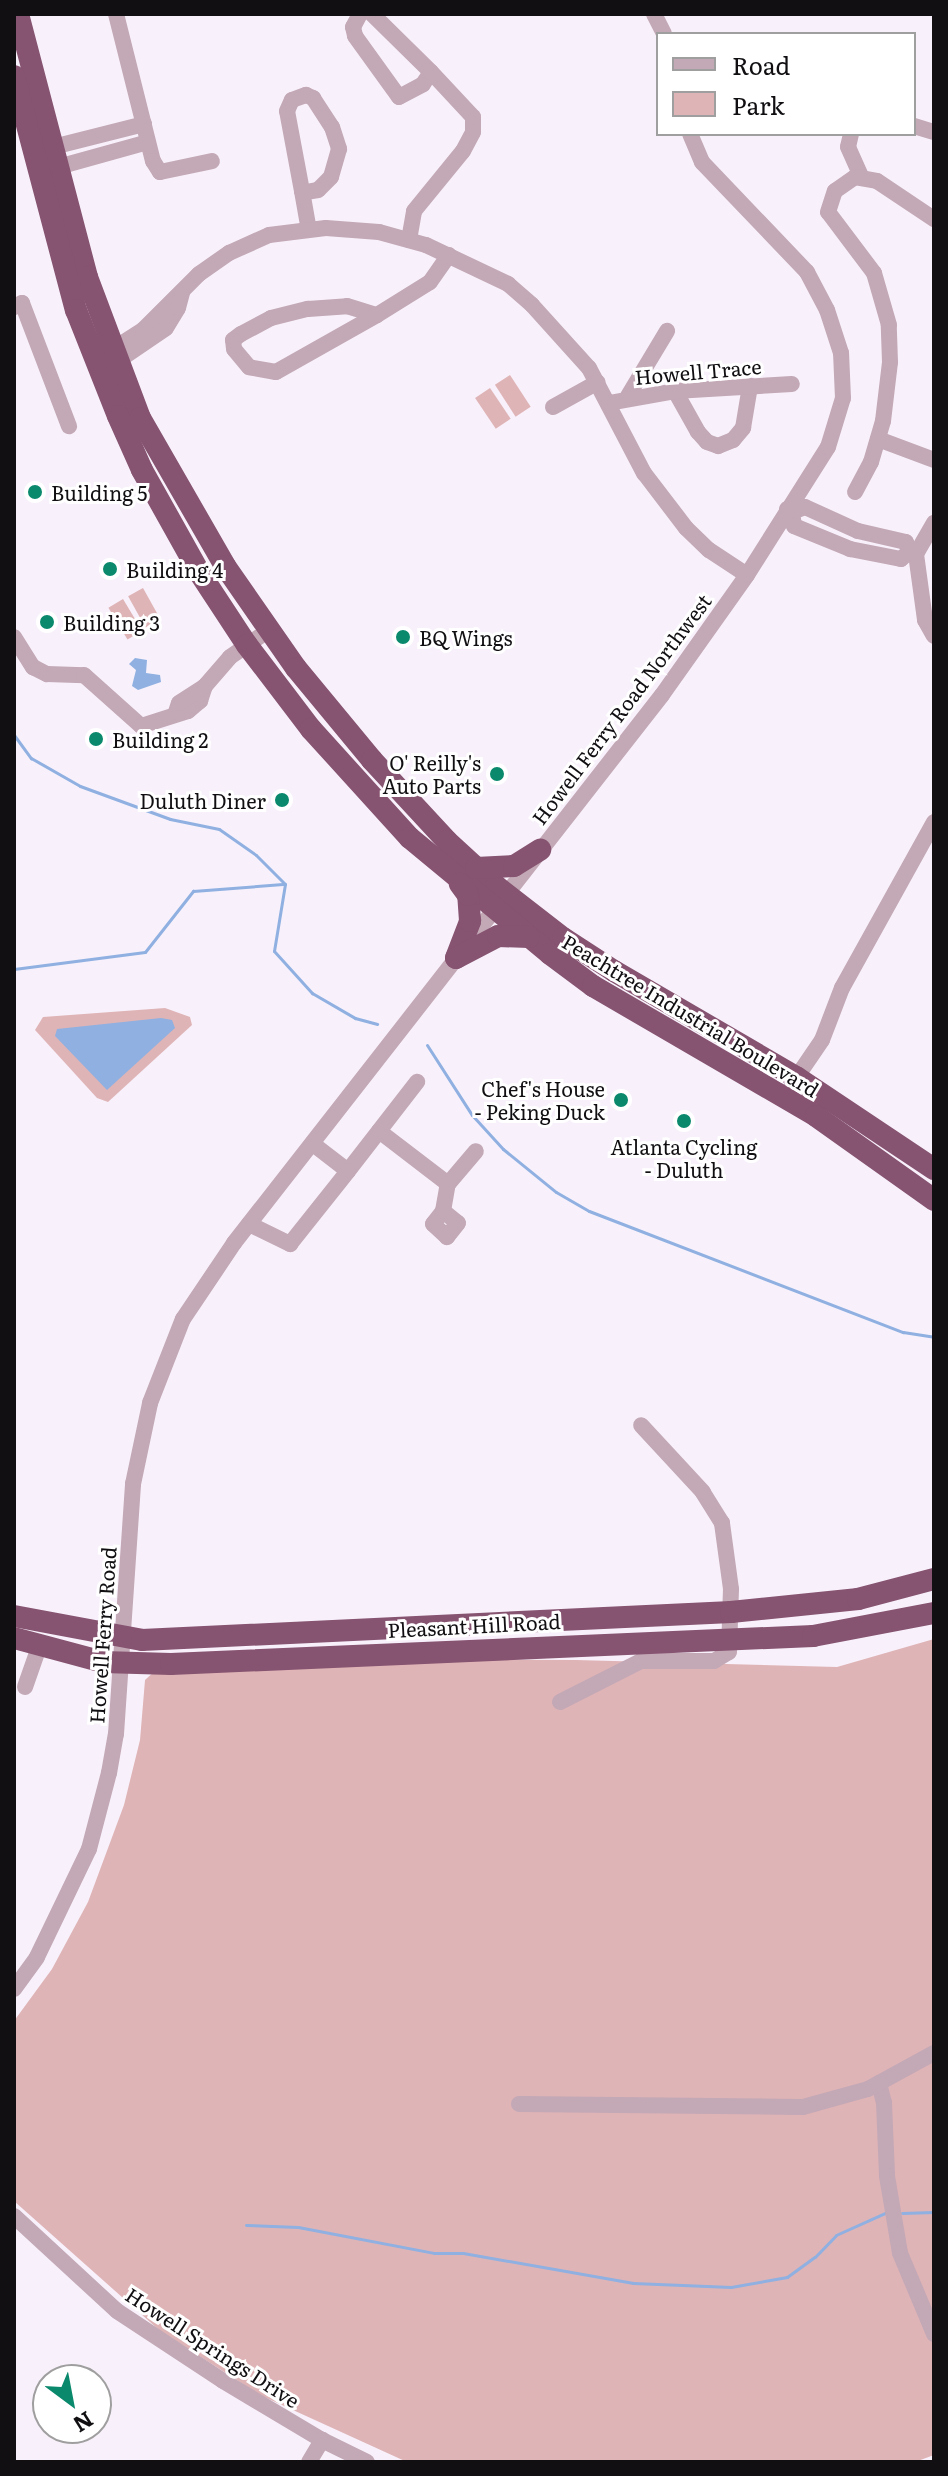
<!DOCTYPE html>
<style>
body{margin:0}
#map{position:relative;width:948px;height:2476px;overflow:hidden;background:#f8f1fb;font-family:Literata,serif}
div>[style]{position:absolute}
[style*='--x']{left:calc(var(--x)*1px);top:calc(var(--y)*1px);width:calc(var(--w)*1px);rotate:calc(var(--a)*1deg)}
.green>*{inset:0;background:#dfb4b6;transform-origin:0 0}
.water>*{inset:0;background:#8fb0e1}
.stream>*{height:3px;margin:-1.5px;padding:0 1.5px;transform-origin:1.5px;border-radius:1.5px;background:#8fb0e1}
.minor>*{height:16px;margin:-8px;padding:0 8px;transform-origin:8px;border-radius:8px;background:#c3a8b6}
.highway>*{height:22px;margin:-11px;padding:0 11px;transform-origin:11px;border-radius:11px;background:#865370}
.dots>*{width:22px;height:22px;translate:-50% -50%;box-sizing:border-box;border:4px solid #fff;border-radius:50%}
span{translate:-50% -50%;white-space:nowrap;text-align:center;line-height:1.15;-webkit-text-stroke:6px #fff;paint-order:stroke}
.street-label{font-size:20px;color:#110f12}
.poi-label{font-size:20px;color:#110f12}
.left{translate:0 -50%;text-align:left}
.right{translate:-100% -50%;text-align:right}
.frame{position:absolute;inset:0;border:16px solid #110f12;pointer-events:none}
.legend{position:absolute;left:656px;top:32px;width:260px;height:104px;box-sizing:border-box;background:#fff;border:2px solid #a09fa0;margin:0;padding:10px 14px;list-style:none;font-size:24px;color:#110f12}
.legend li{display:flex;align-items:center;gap:16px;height:40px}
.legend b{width:40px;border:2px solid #a09fa0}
.north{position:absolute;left:32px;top:2364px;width:80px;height:80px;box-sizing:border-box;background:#fff;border:2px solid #a09fa0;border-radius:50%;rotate:148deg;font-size:22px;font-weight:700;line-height:32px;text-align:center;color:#110f12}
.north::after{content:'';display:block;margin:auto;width:28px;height:36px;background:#0a896d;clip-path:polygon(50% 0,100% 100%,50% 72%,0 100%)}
</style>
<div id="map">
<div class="green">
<i style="left:510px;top:375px;width:38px;height:18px;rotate:57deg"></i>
<i style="left:490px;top:388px;width:37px;height:18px;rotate:56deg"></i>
<i style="left:143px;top:588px;width:37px;height:17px;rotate:61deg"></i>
<i style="left:123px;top:599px;width:37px;height:17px;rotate:59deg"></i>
<i style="clip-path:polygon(165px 1008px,190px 1017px,192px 1025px,108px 1102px,97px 1098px,35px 1030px,43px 1017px)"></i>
<i style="clip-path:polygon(934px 1639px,934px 2455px,915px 2462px,407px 2462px,260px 2395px,159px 2330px,14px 2201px,14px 2021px,52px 1969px,88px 1902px,124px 1805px,140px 1740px,145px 1680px,156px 1670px,373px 1659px,576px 1660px,837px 1667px)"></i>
</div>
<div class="water">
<i style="clip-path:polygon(135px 658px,147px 660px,146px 673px,160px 675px,161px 682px,138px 690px,132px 686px,136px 670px,129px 664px)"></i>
<i style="clip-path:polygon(161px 1018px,172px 1020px,175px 1028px,107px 1090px,55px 1036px,57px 1029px)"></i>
</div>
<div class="stream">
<i style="--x:14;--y:735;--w:29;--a:54"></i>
<i style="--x:31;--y:758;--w:56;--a:29.7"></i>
<i style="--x:80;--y:786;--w:96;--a:20.1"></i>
<i style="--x:170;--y:819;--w:50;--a:11.5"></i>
<i style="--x:219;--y:829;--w:45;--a:35.1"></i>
<i style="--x:256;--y:855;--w:41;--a:45"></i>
<i style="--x:285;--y:884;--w:68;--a:99.3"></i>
<i style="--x:274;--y:951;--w:57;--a:47.9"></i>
<i style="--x:312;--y:993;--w:50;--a:30.2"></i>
<i style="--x:355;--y:1018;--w:23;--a:15"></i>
<i style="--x:14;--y:969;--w:132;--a:-7.4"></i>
<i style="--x:145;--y:952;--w:78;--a:-51.8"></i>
<i style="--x:193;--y:891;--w:90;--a:-4.4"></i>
<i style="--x:427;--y:1045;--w:83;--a:57.3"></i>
<i style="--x:472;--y:1115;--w:46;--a:47.6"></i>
<i style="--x:503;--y:1149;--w:68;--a:39.1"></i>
<i style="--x:556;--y:1192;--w:38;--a:30"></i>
<i style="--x:589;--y:1211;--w:337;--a:21.1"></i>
<i style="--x:903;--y:1332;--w:31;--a:9"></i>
<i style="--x:902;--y:2213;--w:32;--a:-2"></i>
<i style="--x:246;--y:2225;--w:52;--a:2.2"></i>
<i style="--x:298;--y:2227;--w:138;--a:10.8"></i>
<i style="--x:434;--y:2253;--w:29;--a:0"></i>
<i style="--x:463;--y:2253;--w:173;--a:10"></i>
<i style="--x:633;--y:2283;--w:98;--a:2.3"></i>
<i style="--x:731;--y:2287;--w:57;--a:-10.1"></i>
<i style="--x:787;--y:2277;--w:34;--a:-36"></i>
<i style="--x:815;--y:2257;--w:30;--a:-46"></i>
<i style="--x:836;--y:2235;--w:54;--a:-24.2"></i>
</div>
<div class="minor">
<i style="--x:116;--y:14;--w:152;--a:75.9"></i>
<i style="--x:153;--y:161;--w:13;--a:58"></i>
<i style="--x:160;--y:172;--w:53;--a:-11.9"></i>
<i style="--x:360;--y:14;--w:15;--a:118"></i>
<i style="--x:353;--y:27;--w:9;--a:77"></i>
<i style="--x:355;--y:36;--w:75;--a:54.2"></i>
<i style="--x:399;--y:97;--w:27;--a:-28"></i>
<i style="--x:423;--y:84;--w:14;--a:-56"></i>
<i style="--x:431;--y:72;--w:83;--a:-135.5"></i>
<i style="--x:654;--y:14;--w:22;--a:63"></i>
<i style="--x:306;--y:95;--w:8;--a:23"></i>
<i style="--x:313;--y:98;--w:35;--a:57"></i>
<i style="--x:332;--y:127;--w:23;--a:72"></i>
<i style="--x:339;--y:149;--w:29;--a:106"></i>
<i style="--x:331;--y:177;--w:18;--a:135"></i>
<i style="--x:318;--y:190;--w:11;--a:170"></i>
<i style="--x:307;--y:192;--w:5;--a:-169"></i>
<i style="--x:302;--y:191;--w:81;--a:-100.6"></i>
<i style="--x:287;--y:111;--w:12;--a:-66"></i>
<i style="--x:292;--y:100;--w:15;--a:-20"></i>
<i style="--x:914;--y:126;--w:21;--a:17"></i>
<i style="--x:851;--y:134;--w:13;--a:103"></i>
<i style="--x:848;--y:147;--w:34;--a:66"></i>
<i style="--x:53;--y:147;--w:94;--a:-14.2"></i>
<i style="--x:58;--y:167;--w:93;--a:-15.5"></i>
<i style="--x:302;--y:191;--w:39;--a:80"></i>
<i style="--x:409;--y:240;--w:29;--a:-80"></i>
<i style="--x:414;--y:211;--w:77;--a:-50.8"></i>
<i style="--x:463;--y:151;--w:21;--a:-62"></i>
<i style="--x:473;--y:132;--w:15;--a:-90"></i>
<i style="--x:473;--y:117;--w:62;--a:-133"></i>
<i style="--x:347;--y:306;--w:31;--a:17"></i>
<i style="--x:377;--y:315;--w:116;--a:150.6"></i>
<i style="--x:276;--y:372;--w:27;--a:-170"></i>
<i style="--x:249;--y:367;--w:23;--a:-130"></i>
<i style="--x:234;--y:349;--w:9;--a:-96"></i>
<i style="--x:233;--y:340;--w:10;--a:-37"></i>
<i style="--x:241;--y:334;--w:34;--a:-28"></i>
<i style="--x:271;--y:318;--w:38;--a:-14"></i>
<i style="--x:308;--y:309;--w:39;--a:-4"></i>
<i style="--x:14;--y:307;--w:9;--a:-27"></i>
<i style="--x:22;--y:303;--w:132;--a:69.1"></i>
<i style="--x:377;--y:315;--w:62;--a:-31.9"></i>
<i style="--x:430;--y:282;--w:33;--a:-55"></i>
<i style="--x:107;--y:353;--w:43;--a:-32.6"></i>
<i style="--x:143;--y:330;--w:79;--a:-45"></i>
<i style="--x:199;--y:274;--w:37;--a:-35"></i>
<i style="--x:229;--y:253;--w:44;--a:-24.2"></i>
<i style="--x:269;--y:235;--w:57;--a:-7"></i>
<i style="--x:326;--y:228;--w:53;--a:4.3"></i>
<i style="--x:379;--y:232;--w:49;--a:15.5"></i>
<i style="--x:426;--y:245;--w:91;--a:25.4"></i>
<i style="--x:508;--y:284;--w:32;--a:41"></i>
<i style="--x:532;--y:305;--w:85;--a:47.9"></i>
<i style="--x:589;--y:368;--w:119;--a:62.4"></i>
<i style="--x:644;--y:473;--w:69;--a:52.6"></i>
<i style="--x:686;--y:528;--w:32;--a:44"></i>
<i style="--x:709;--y:550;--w:45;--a:33.3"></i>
<i style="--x:112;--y:365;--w:65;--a:-34.4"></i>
<i style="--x:166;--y:328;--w:23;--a:-59"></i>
<i style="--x:178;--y:308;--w:16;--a:-75"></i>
<i style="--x:675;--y:391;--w:47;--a:60.7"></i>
<i style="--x:698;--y:432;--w:13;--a:48"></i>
<i style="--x:707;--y:442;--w:12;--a:20"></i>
<i style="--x:718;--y:446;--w:16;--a:-22"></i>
<i style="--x:733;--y:440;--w:16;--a:-50"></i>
<i style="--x:743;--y:428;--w:43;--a:-80.5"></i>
<i style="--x:628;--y:396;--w:76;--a:-59"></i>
<i style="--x:609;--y:403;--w:67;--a:-10.3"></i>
<i style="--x:675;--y:391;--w:117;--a:-3.4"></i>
<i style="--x:553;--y:407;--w:51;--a:-29.1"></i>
<i style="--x:878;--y:439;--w:60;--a:20.6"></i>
<i style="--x:855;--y:492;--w:34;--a:-62"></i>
<i style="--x:871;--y:462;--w:43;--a:-73.7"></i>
<i style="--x:883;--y:421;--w:59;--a:-83.2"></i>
<i style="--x:890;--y:362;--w:37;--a:-92"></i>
<i style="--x:889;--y:325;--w:54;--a:-106.1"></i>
<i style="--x:874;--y:273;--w:76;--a:-127"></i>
<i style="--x:828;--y:212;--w:22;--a:-72"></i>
<i style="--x:835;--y:191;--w:24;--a:-35"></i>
<i style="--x:855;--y:177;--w:22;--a:10"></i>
<i style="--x:877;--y:181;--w:69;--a:33.7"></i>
<i style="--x:787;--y:509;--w:6;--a:31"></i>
<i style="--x:792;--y:512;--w:14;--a:-21"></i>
<i style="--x:805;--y:507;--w:58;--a:24.4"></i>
<i style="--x:858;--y:531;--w:49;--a:12.9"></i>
<i style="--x:906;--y:542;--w:10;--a:73"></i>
<i style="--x:909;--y:552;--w:7;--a:16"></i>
<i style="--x:916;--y:554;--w:67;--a:82.2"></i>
<i style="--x:925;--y:620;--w:18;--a:61"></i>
<i style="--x:792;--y:512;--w:14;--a:82"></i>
<i style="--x:794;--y:526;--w:61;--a:22.3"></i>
<i style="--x:850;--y:549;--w:52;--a:11.1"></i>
<i style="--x:901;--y:559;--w:11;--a:-41"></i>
<i style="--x:916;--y:554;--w:36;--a:-60"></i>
<i style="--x:14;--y:637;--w:36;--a:58"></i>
<i style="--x:33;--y:667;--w:16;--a:27"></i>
<i style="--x:47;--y:674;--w:37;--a:2"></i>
<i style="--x:84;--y:675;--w:76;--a:41.8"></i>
<i style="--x:141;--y:726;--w:49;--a:-17.7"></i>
<i style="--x:188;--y:711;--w:16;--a:-40"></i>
<i style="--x:200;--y:701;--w:16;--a:-72"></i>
<i style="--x:176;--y:712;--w:9;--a:-72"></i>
<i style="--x:179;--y:703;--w:31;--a:-33"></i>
<i style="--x:205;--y:686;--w:38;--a:-49"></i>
<i style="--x:230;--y:657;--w:47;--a:-34.7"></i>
<i style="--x:792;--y:1084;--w:53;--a:-55.7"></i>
<i style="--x:822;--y:1040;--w:56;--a:-69"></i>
<i style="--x:842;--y:988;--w:190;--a:-61"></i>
<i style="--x:379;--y:1131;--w:87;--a:37.5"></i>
<i style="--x:448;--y:1184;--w:43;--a:-49.7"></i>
<i style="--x:313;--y:1144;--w:44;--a:37.6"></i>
<i style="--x:348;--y:1171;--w:113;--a:-52.2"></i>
<i style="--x:443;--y:1211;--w:19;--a:39"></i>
<i style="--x:458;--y:1223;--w:18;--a:128"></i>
<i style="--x:447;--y:1237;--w:19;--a:-137"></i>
<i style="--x:433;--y:1224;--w:16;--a:-52"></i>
<i style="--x:443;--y:1211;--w:27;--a:-80"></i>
<i style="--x:249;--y:1224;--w:46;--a:26"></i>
<i style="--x:290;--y:1244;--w:93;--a:-51.5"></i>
<i style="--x:25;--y:1687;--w:42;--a:-70.7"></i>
<i style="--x:560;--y:1702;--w:91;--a:-26.8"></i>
<i style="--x:641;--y:1661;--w:73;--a:0"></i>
<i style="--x:714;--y:1661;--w:17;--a:-31"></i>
<i style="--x:729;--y:1652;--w:63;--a:-88.2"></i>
<i style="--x:731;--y:1589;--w:67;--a:-97.8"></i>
<i style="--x:722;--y:1523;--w:36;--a:-122"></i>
<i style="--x:703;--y:1492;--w:91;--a:-132.8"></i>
<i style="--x:14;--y:1989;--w:39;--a:-54"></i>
<i style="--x:37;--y:1957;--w:120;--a:-64.3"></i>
<i style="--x:89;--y:1849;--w:79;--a:-75.3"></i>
<i style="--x:109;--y:1773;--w:40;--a:-80"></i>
<i style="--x:116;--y:1734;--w:251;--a:-86.1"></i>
<i style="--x:133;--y:1484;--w:83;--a:-78.1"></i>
<i style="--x:150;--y:1403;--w:90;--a:-68.6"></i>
<i style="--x:183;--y:1319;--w:92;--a:-56.1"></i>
<i style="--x:234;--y:1243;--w:695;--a:-52.01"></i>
<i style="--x:662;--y:695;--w:147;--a:-54.7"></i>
<i style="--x:747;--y:575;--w:151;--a:-57.7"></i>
<i style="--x:828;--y:447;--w:51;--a:-73"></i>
<i style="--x:843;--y:398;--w:45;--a:-92.5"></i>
<i style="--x:841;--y:353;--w:45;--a:-108"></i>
<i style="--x:827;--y:310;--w:43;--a:-117.8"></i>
<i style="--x:807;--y:272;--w:152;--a:-133.7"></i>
<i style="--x:702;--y:162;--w:30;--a:-113"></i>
<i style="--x:879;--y:2083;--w:21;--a:76"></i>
<i style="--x:884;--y:2103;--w:73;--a:87.6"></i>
<i style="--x:887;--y:2176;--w:78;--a:80.4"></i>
<i style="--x:900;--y:2253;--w:88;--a:67.2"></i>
<i style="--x:519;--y:2104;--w:284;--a:0.6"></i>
<i style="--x:803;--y:2107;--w:67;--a:-15.5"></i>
<i style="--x:868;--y:2089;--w:75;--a:-28.6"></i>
<i style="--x:14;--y:2216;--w:140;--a:42.7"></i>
<i style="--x:117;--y:2311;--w:127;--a:33.4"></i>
<i style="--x:223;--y:2381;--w:115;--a:30.8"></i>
<i style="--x:322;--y:2440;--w:50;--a:26.1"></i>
<i style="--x:309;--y:2462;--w:26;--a:-59"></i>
</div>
<div class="highway">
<i style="--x:18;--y:14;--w:272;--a:75.3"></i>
<i style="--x:87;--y:277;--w:151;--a:69.4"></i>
<i style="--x:140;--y:418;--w:171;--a:60.1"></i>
<i style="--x:225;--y:566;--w:124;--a:55.2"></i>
<i style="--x:296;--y:668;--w:119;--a:50.4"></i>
<i style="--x:372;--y:760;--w:110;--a:47.2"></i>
<i style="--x:447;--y:841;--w:67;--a:42.6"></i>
<i style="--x:496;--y:886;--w:85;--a:37.8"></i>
<i style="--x:563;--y:938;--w:61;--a:32.9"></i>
<i style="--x:614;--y:971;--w:211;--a:30.2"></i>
<i style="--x:796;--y:1077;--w:166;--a:33.7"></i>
<i style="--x:14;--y:76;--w:242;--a:75.2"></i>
<i style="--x:76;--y:310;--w:114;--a:68.4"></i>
<i style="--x:118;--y:416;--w:59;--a:66"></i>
<i style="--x:142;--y:470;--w:117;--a:60.8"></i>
<i style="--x:199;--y:572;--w:87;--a:56.7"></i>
<i style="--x:247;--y:645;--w:106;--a:52.7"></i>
<i style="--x:311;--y:729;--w:147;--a:47.8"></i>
<i style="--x:410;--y:838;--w:182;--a:39.6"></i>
<i style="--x:550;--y:954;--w:54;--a:36.7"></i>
<i style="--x:593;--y:986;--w:258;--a:30.2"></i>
<i style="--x:816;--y:1116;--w:145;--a:35.4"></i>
<i style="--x:476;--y:868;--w:38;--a:-3"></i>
<i style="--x:514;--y:866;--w:31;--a:-32"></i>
<i style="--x:456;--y:958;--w:40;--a:-69"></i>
<i style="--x:470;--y:921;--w:26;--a:-94"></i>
<i style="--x:468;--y:895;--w:14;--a:-126"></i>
<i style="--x:456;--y:958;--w:47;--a:-27.6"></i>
<i style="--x:498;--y:936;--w:31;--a:2"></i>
<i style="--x:14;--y:1616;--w:130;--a:10.6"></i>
<i style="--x:142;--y:1640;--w:590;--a:-2.72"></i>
<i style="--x:731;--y:1612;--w:128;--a:-5.8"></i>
<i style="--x:858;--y:1599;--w:79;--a:-14.7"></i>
<i style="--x:14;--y:1638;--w:92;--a:15.1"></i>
<i style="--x:103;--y:1662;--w:68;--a:1.7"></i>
<i style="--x:171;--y:1664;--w:643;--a:-2.5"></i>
<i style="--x:813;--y:1636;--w:123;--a:-10.8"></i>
</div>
<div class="dots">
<i style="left:35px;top:492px;background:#0a896d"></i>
<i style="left:110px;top:569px;background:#0a896d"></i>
<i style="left:47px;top:622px;background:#0a896d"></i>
<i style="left:403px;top:637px;background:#0a896d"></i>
<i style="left:96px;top:739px;background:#0a896d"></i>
<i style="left:497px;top:774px;background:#0a896d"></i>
<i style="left:282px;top:800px;background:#0a896d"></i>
<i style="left:621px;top:1100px;background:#0a896d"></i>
<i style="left:684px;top:1121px;background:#0a896d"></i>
</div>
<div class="street-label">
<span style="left:698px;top:371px;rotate:-5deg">Howell Trace</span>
<span style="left:621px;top:709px;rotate:-53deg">Howell Ferry Road Northwest</span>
<span style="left:691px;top:1015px;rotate:31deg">Peachtree Industrial Boulevard</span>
<span style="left:474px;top:1625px;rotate:-3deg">Pleasant Hill Road</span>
<span style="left:102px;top:1635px;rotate:-86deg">Howell Ferry Road</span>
<span style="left:213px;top:2347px;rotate:33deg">Howell Springs Drive</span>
</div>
<div class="poi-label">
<span class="left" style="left:51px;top:492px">Building 5</span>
<span class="left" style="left:126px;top:569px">Building 4</span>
<span class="left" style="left:63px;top:622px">Building 3</span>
<span class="left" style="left:419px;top:637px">BQ Wings</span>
<span class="left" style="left:112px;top:739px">Building 2</span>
<span class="right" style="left:481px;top:774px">O' Reilly's<br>Auto Parts</span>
<span class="right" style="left:266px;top:800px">Duluth Diner</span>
<span class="right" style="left:605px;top:1100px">Chef's House<br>- Peking Duck</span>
<span style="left:684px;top:1158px">Atlanta Cycling<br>- Duluth</span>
</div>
<div class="frame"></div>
<ul class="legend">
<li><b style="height:10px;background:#c3a8b6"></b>Road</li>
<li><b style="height:22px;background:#dfb4b6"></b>Park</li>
</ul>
<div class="north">N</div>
</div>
